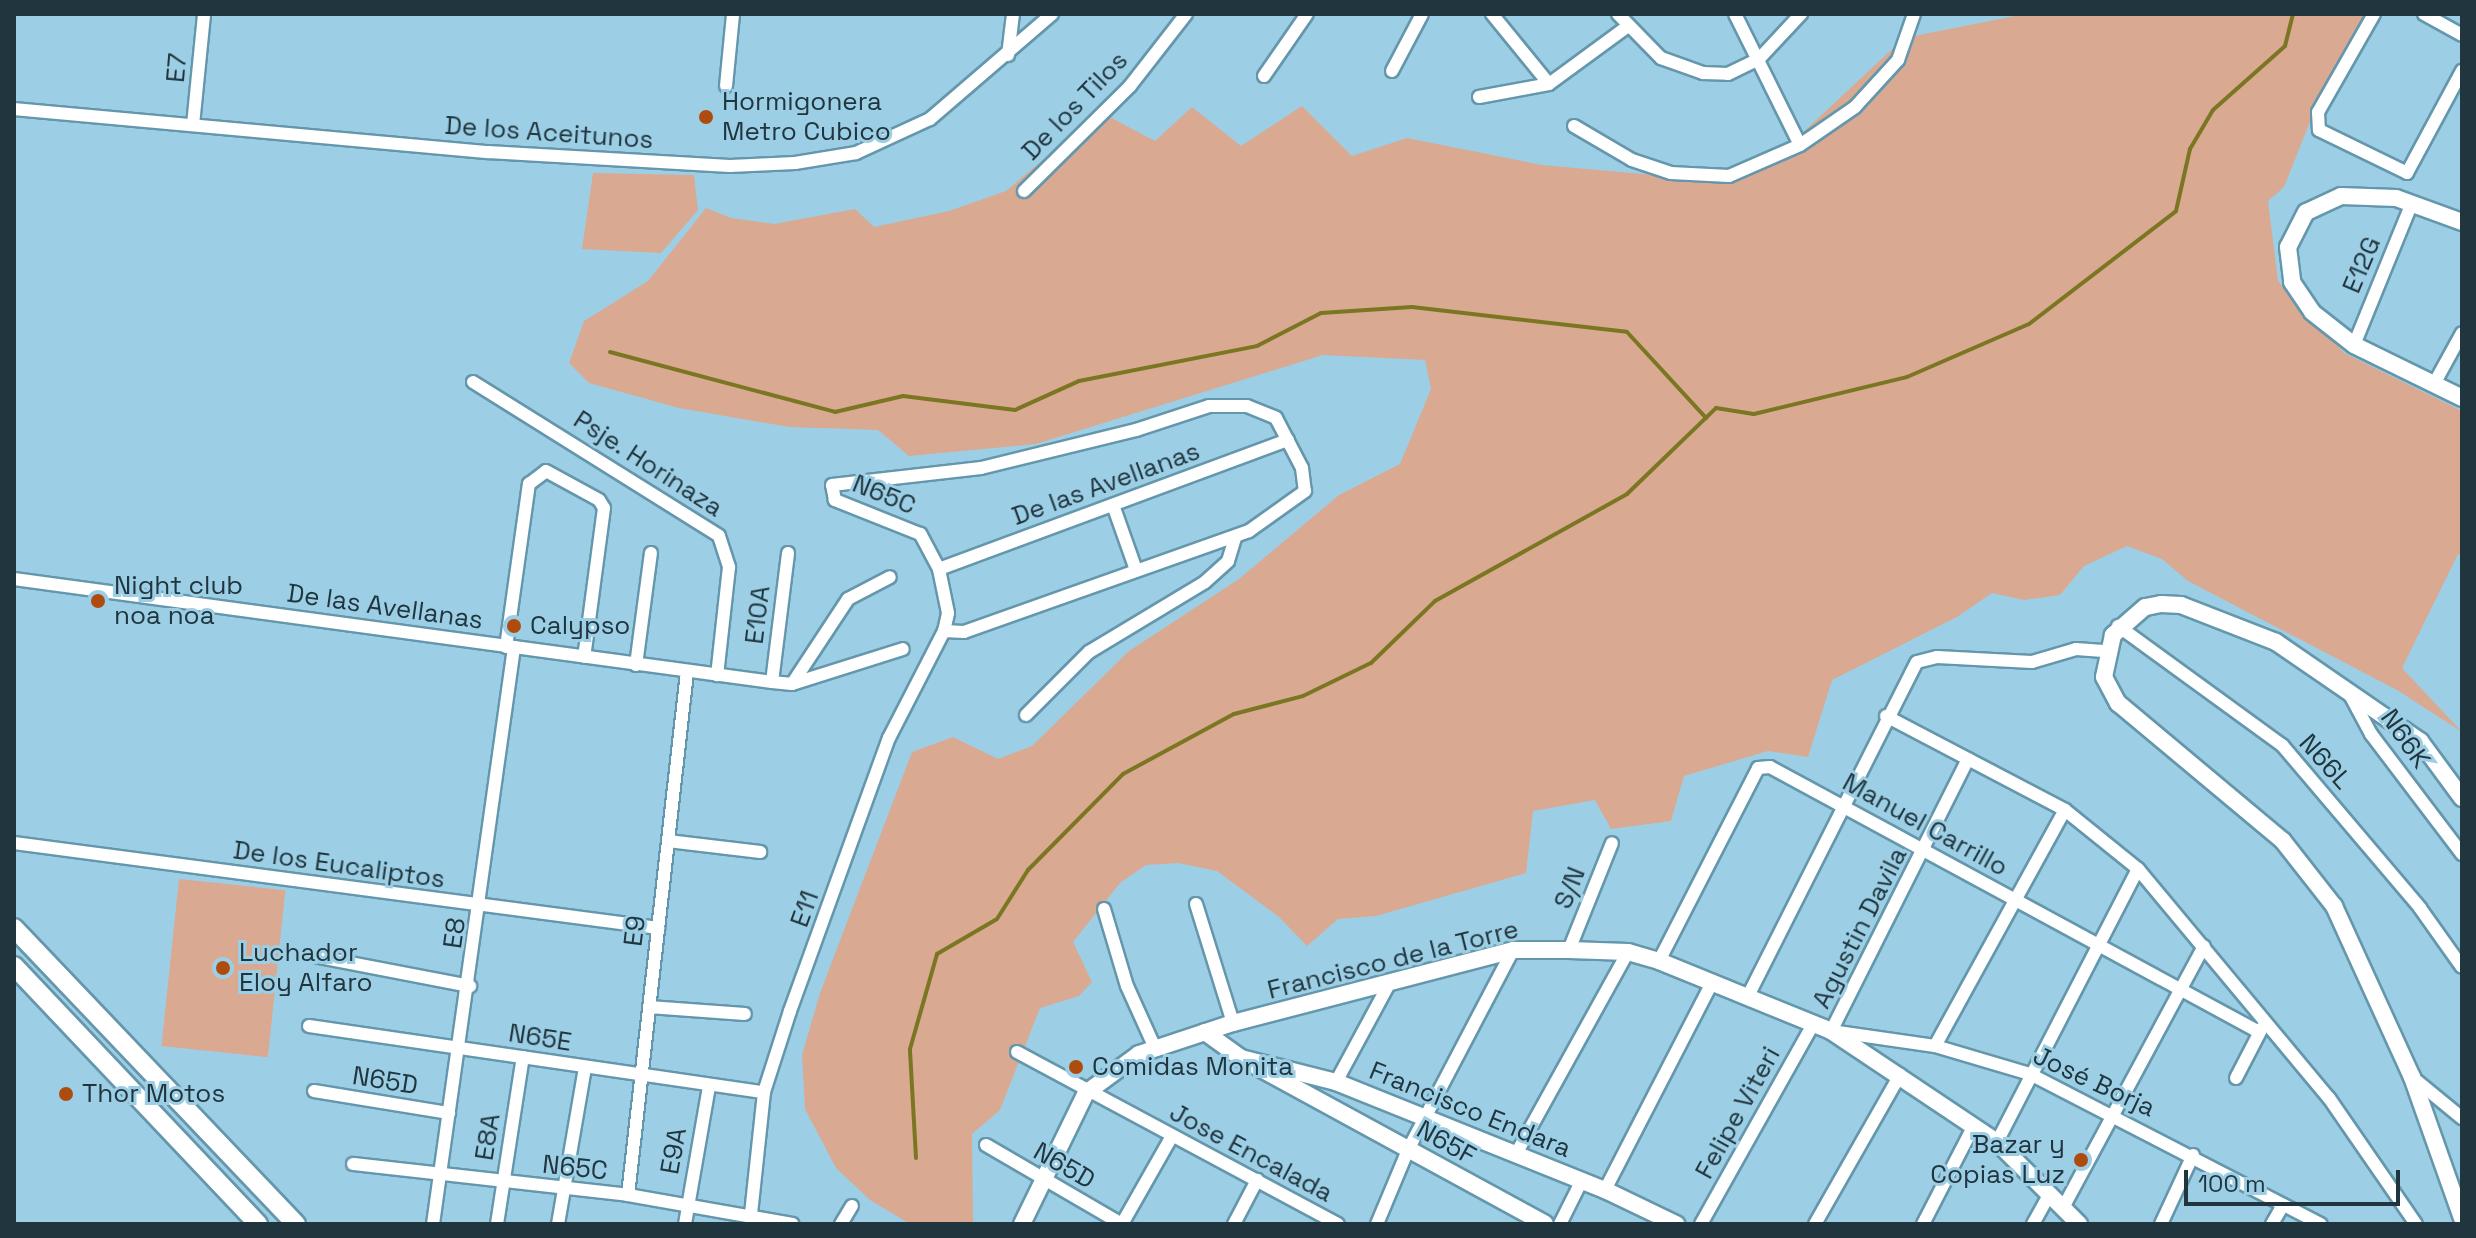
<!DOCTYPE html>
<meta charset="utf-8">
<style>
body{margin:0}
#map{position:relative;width:2476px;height:1238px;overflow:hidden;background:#9ccfe5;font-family:"Space Grotesk",sans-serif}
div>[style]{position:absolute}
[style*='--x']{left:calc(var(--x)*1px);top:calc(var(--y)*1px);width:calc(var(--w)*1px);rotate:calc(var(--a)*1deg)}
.green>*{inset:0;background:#daa992;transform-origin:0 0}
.stream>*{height:4px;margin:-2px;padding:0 2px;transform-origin:2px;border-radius:2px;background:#7b7622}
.roads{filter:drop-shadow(2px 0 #6597ac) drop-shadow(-2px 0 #6597ac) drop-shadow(0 2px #6597ac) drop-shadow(0 -2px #6597ac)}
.street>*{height:12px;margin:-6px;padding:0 6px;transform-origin:6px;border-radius:6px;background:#fff}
.secondary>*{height:16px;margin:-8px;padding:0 8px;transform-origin:8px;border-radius:8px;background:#fff}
.primary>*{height:18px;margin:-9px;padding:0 9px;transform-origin:9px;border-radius:9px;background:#fff}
.dots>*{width:22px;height:22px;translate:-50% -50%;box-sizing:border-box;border:4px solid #9ccfe5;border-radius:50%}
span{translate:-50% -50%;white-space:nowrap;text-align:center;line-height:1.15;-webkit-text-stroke:6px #9ccfe5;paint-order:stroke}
.street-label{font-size:26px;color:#21353e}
.poi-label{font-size:26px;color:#21353e}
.left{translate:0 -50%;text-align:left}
.right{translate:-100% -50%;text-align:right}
.frame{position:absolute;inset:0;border:16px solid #21353e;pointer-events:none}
.scale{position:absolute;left:2184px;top:1170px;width:216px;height:36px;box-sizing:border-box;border:4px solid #21353e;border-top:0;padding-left:10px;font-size:24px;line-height:28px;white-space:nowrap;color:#21353e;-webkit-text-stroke:6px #9ccfe5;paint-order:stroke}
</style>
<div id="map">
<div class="green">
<i style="clip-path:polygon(2025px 14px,2374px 14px,2311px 119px,2284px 187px,2268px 201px,2278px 281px,2344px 353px,2462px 411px,2462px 556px,2458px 554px,2402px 668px,2462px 732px,2397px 690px,2188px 581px,2162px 559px,2127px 546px,2084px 566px,2060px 595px,2024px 600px,1992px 593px,1957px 617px,1832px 680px,1808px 757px,1768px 751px,1684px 776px,1671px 821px,1611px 829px,1595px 800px,1533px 811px,1526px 873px,1376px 916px,1338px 919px,1307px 946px,1279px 917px,1217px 871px,1178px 863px,1146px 865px,1120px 883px,1073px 942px,1092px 982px,1079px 996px,1040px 1008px,1000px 1110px,972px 1134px,973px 1224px,910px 1224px,870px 1200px,836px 1168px,805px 1109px,802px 1055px,820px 993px,912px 752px,953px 737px,998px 759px,1032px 746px,1129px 651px,1239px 579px,1339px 495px,1400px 464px,1431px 389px,1425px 360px,1323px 355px,1036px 444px,909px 456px,878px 430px,789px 427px,679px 408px,589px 383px,569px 363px,584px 321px,648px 281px,706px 208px,731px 218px,774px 224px,855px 209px,874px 227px,949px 211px,1006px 191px,1100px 112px,1155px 141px,1192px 107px,1241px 146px,1302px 106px,1352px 156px,1407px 138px,1542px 165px,1710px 180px,1798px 137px,1904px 38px)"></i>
<i style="clip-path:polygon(593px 173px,694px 175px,698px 210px,661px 253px,582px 249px)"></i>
<i style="left:179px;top:879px;width:107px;height:168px;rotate:6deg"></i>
</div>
<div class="stream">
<i style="--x:610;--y:352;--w:233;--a:14.9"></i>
<i style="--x:835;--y:412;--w:70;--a:-13.2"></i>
<i style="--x:903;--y:396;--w:113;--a:7.1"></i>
<i style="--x:1015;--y:410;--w:70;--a:-24.4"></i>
<i style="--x:1079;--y:381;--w:181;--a:-11.1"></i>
<i style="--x:1257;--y:346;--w:72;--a:-27.3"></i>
<i style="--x:1321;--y:313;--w:91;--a:-3.8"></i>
<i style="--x:1412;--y:307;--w:216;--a:6.6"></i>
<i style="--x:1627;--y:332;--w:117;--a:47.4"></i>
<i style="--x:916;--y:1158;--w:109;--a:-93.2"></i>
<i style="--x:910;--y:1049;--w:99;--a:-74.1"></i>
<i style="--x:937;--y:954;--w:69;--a:-30.3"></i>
<i style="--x:997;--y:919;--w:58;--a:-57.7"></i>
<i style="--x:1028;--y:870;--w:135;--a:-45.3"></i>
<i style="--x:1123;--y:774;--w:126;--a:-28.4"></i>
<i style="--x:1234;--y:714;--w:71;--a:-14.6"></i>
<i style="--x:1303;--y:696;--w:76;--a:-25.9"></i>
<i style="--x:1371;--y:663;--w:89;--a:-44.1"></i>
<i style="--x:1435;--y:601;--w:220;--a:-29.1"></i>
<i style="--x:1627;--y:494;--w:124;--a:-44"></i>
<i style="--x:1716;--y:408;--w:38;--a:9"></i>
<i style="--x:1754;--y:414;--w:157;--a:-13.6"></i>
<i style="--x:1907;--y:377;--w:133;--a:-23.5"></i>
<i style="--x:2029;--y:324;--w:185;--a:-37.5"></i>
<i style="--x:2176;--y:211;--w:64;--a:-77.3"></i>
<i style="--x:2190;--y:149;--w:45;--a:-59.5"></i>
<i style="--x:2213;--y:110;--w:96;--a:-41.6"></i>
<i style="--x:2285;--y:46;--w:33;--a:-76"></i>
</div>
<div class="roads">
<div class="street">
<i style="--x:1492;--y:14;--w:90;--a:50.8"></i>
<i style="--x:1618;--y:14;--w:62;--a:45.7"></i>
<i style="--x:1661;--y:58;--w:45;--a:19.7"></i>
<i style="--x:1703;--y:73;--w:25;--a:2"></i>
<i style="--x:1728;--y:74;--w:34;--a:-26"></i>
<i style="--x:1759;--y:59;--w:62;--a:-47"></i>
<i style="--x:1735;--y:14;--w:146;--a:63.6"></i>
<i style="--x:2374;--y:14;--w:113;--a:119.7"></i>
<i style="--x:2318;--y:112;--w:18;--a:87"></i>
<i style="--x:2319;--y:130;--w:98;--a:26"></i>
<i style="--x:2407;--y:173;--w:116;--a:-61.7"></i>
<i style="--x:2424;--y:14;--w:43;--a:28.9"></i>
<i style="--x:1008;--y:55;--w:41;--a:-83"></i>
<i style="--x:1392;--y:71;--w:64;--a:-62.2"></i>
<i style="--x:1264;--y:76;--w:75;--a:-55.3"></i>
<i style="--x:726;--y:86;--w:72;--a:-84.4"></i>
<i style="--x:1479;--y:97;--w:71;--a:-10.5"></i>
<i style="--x:1549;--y:84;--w:97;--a:-36.2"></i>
<i style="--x:14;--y:109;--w:476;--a:5.2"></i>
<i style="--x:488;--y:152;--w:242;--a:3.3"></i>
<i style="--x:730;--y:166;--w:65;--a:-2.6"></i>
<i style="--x:795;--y:163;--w:62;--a:-9.3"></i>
<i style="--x:856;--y:153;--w:81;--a:-24.7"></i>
<i style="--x:930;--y:119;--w:161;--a:-40.7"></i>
<i style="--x:193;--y:125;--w:112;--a:-84.3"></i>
<i style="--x:1574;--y:126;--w:67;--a:30.4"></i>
<i style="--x:1632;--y:160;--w:41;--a:18.4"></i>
<i style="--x:1671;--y:173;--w:58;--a:3"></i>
<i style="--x:1729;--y:176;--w:77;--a:-23.6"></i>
<i style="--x:1800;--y:145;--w:67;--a:-34.6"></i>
<i style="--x:1855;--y:107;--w:64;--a:-47.5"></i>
<i style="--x:1898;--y:60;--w:49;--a:-70.8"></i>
<i style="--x:1024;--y:191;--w:149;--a:-44.7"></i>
<i style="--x:1130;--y:86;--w:91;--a:-52.1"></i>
<i style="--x:2354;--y:345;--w:153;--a:-67.8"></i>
<i style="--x:473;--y:382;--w:290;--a:32"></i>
<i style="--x:719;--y:536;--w:33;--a:72"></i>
<i style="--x:729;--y:567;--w:109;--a:96.3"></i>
<i style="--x:2434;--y:384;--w:58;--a:-61.2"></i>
<i style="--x:1113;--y:505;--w:69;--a:70.5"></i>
<i style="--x:939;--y:569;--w:372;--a:-20.3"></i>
<i style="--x:14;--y:579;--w:765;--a:7.74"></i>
<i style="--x:772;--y:682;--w:20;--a:6"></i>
<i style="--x:792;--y:684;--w:116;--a:-17.5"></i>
<i style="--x:2118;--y:626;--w:203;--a:36"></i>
<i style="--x:2282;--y:745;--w:214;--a:49.7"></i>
<i style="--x:2420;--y:908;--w:72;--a:54.6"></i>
<i style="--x:506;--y:647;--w:165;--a:-82"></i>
<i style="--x:529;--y:484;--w:21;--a:-37"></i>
<i style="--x:546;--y:471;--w:60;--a:28.7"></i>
<i style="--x:599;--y:500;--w:9;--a:58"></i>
<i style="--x:604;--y:508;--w:150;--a:97.6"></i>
<i style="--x:636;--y:665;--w:113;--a:-82.4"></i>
<i style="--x:772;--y:682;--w:130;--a:-82.9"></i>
<i style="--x:792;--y:684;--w:102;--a:-56.6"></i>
<i style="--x:848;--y:599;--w:47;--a:-27.6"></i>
<i style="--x:2349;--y:693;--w:47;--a:61.8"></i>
<i style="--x:2371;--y:734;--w:151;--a:52.8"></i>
<i style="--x:1026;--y:715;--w:89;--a:-45"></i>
<i style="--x:1089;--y:652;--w:135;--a:-31.1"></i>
<i style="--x:1205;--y:582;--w:31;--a:-42"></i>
<i style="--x:1228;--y:561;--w:24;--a:-73"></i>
<i style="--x:1886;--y:716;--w:202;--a:27.7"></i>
<i style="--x:2065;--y:810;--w:94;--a:38.9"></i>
<i style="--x:2138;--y:869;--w:298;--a:50.2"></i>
<i style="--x:2329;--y:1098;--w:153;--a:55.4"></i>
<i style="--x:1968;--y:759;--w:305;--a:116.7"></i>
<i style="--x:1831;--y:1031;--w:105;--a:8.2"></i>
<i style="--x:1935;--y:1046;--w:99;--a:16.4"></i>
<i style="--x:2030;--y:1074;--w:327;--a:27.3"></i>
<i style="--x:668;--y:841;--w:93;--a:6.8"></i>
<i style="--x:14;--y:843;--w:650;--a:7.52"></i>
<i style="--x:1196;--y:904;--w:125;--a:72.7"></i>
<i style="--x:1104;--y:909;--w:80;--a:73.4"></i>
<i style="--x:1127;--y:986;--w:68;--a:65.7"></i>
<i style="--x:1569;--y:950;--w:115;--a:-68.1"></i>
<i style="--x:319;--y:957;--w:154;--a:10.9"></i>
<i style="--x:1659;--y:961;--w:217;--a:-62.8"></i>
<i style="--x:1758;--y:768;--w:12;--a:-5"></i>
<i style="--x:1770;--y:767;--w:556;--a:28.45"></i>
<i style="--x:1748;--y:996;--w:374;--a:-63.2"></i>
<i style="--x:1917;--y:662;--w:21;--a:-14"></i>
<i style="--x:1937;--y:657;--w:95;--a:3"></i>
<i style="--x:2032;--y:662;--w:46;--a:-16.5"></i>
<i style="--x:2076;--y:649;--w:31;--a:4"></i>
<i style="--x:649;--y:1007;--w:96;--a:4.2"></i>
<i style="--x:309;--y:1026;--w:460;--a:8.3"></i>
<i style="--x:1935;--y:1046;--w:269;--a:-61.2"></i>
<i style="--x:1017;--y:1052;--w:364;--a:28.2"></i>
<i style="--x:2412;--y:1077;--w:65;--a:39.4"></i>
<i style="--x:2236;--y:1078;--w:56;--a:-62.5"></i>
<i style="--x:1336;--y:1082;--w:111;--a:-61.6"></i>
<i style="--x:314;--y:1091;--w:137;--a:9.3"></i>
<i style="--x:1997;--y:1142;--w:307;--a:-62.7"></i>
<i style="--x:986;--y:1145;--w:157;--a:30.2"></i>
<i style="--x:1516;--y:1154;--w:231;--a:-61"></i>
<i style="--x:353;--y:1164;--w:277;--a:6.4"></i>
<i style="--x:628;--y:1195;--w:167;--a:10"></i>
<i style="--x:1605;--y:1190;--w:235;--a:-62.7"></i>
<i style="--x:628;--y:1195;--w:526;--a:-83.56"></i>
<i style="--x:2064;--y:1206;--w:295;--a:-61.7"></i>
<i style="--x:751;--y:1214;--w:123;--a:-83.9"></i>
<i style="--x:764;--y:1092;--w:85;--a:-72.2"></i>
<i style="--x:790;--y:1011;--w:290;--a:-70.1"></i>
<i style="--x:889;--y:738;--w:120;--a:-62.8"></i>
<i style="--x:944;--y:631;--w:18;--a:-77"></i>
<i style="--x:948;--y:613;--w:45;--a:-101.6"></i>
<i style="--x:939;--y:569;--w:40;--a:-118"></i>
<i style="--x:920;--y:534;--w:92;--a:-158.2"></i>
<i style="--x:835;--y:500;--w:15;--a:-101"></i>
<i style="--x:832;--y:485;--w:150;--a:-6.5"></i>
<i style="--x:981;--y:468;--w:160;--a:-13.8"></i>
<i style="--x:1136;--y:430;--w:77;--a:-18.2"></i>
<i style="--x:1209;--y:406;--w:38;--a:0"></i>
<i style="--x:1247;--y:406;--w:31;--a:22"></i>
<i style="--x:1276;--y:418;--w:56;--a:62.5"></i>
<i style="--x:1302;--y:468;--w:23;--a:83"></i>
<i style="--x:1305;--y:491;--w:69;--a:144.5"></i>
<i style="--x:1249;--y:531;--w:302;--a:160.5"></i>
<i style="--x:964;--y:632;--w:20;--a:-177"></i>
<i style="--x:433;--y:1224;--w:582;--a:-82"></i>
<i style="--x:497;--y:1224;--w:169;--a:-81.2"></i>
<i style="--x:558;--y:1224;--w:158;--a:-80.2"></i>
<i style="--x:685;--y:1224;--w:140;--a:-80.1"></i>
<i style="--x:841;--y:1224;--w:21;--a:-59"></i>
<i style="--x:1122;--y:1224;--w:101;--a:-60.4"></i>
<i style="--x:1234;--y:1224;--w:50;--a:-62.4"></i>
<i style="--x:1377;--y:1224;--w:80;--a:-67.3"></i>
<i style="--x:1408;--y:1150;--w:226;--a:-62.3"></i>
<i style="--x:1560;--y:1224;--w:49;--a:-63.4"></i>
<i style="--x:1701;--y:1224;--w:231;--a:-60.7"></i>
<i style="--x:1815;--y:1224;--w:172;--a:-60.3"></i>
<i style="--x:1923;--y:1224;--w:109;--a:-62.7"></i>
<i style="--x:2033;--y:1224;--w:33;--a:-61"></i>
<i style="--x:2161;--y:1224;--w:76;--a:-65.1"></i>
<i style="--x:2272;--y:1224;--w:22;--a:-60"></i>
</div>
<div class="secondary">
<i style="--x:2462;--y:222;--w:70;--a:-160"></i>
<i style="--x:2396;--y:198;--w:55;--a:-177.9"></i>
<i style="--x:2341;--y:196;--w:38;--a:155"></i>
<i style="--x:2306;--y:212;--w:39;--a:117"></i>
<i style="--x:2288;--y:247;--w:35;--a:83"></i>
<i style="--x:2292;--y:282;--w:36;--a:56"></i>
<i style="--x:2312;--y:312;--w:53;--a:38.2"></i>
<i style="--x:2354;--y:345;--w:120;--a:26.1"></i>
<i style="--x:2462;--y:798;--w:71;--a:-126.4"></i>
<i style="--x:2420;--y:741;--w:175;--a:-145.5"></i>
<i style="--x:2276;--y:642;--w:102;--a:-158.7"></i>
<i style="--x:2181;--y:605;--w:20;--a:-177"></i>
<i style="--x:2161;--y:604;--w:16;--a:169"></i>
<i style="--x:2145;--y:607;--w:43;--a:138.8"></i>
<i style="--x:2113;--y:635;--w:43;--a:102.1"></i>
<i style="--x:2104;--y:677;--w:30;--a:62"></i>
<i style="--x:2118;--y:703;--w:215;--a:39.9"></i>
<i style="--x:2283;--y:841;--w:83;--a:51.9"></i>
<i style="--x:2334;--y:906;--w:188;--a:65.5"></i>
<i style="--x:2412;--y:1077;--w:150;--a:70.5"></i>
<i style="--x:1205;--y:1032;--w:44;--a:35.8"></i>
<i style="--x:1241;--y:1058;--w:346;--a:28.6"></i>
<i style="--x:1241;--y:1058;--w:98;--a:14.2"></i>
<i style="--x:1336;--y:1082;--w:290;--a:21.9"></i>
<i style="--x:1605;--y:1190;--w:79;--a:25.6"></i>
<i style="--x:1022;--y:1224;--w:146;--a:-64"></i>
<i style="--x:1086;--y:1093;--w:66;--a:-36.3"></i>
<i style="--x:1139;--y:1054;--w:99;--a:-18.3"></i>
<i style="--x:1233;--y:1023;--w:289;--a:-14.6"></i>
<i style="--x:1513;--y:950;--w:56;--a:0"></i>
<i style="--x:1569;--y:950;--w:59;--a:1.9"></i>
<i style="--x:1628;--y:952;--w:32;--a:16"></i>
<i style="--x:1659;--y:961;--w:186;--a:22.1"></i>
<i style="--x:1831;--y:1031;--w:200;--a:33.8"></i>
<i style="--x:1997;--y:1142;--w:116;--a:45"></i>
</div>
<div class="primary">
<i style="--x:14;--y:928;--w:409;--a:46.4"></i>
<i style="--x:14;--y:966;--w:355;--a:46.6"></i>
</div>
</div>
<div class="dots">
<i style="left:706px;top:117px;background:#ae4c0f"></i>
<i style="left:98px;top:601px;background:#ae4c0f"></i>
<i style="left:514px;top:626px;background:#ae4c0f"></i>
<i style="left:223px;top:968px;background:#ae4c0f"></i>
<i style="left:1076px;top:1067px;background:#ae4c0f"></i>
<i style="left:66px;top:1094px;background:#ae4c0f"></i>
<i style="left:2081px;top:1160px;background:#ae4c0f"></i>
</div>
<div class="street-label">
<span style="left:177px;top:68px;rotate:-85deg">E7</span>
<span style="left:1075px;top:106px;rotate:-46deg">De los Tilos</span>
<span style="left:549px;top:133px;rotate:4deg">De los Aceitunos</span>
<span style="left:2362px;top:265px;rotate:-67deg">E12G</span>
<span style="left:648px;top:464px;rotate:33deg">Psje. Horinaza</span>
<span style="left:1106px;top:484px;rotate:-20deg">De las Avellanas</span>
<span style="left:884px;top:495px;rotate:22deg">N65C</span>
<span style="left:385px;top:607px;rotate:8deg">De las Avellanas</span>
<span style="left:758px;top:615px;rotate:-83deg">E10A</span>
<span style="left:2405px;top:739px;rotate:55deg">N66K</span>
<span style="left:2325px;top:762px;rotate:48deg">N66L</span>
<span style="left:1925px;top:825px;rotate:29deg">Manuel Carrillo</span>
<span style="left:339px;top:865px;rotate:8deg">De los Eucaliptos</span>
<span style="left:1570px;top:888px;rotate:-68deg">S/N</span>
<span style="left:805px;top:909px;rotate:-70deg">E11</span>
<span style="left:1860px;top:928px;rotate:-63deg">Agustin Davila</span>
<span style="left:635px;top:931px;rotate:-83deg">E9</span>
<span style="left:455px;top:933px;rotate:-82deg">E8</span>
<span style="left:1393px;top:960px;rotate:-14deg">Francisco de la Torre</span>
<span style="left:540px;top:1038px;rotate:9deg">N65E</span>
<span style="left:385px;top:1081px;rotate:9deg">N65D</span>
<span style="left:2094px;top:1082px;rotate:25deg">José Borja</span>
<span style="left:1470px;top:1110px;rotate:22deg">Francisco Endara</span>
<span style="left:1738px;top:1113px;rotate:-61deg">Felipe Viteri</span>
<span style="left:488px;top:1137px;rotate:-81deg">E8A</span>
<span style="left:1446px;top:1143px;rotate:29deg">N65F</span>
<span style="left:674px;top:1151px;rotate:-80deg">E9A</span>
<span style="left:1251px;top:1153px;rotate:28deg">Jose Encalada</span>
<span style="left:1064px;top:1166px;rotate:30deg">N65D</span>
<span style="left:575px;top:1168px;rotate:6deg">N65C</span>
</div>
<div class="poi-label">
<span class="left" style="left:722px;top:117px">Hormigonera<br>Metro Cubico</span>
<span class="left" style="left:114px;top:601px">Night club<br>noa noa</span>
<span class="left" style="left:530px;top:626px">Calypso</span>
<span class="left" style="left:239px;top:968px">Luchador<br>Eloy Alfaro</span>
<span class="left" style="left:1092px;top:1067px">Comidas Monita</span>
<span class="left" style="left:82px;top:1094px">Thor Motos</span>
<span class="right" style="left:2065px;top:1160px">Bazar y<br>Copias Luz</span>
</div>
<div class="frame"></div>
<div class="scale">100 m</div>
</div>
